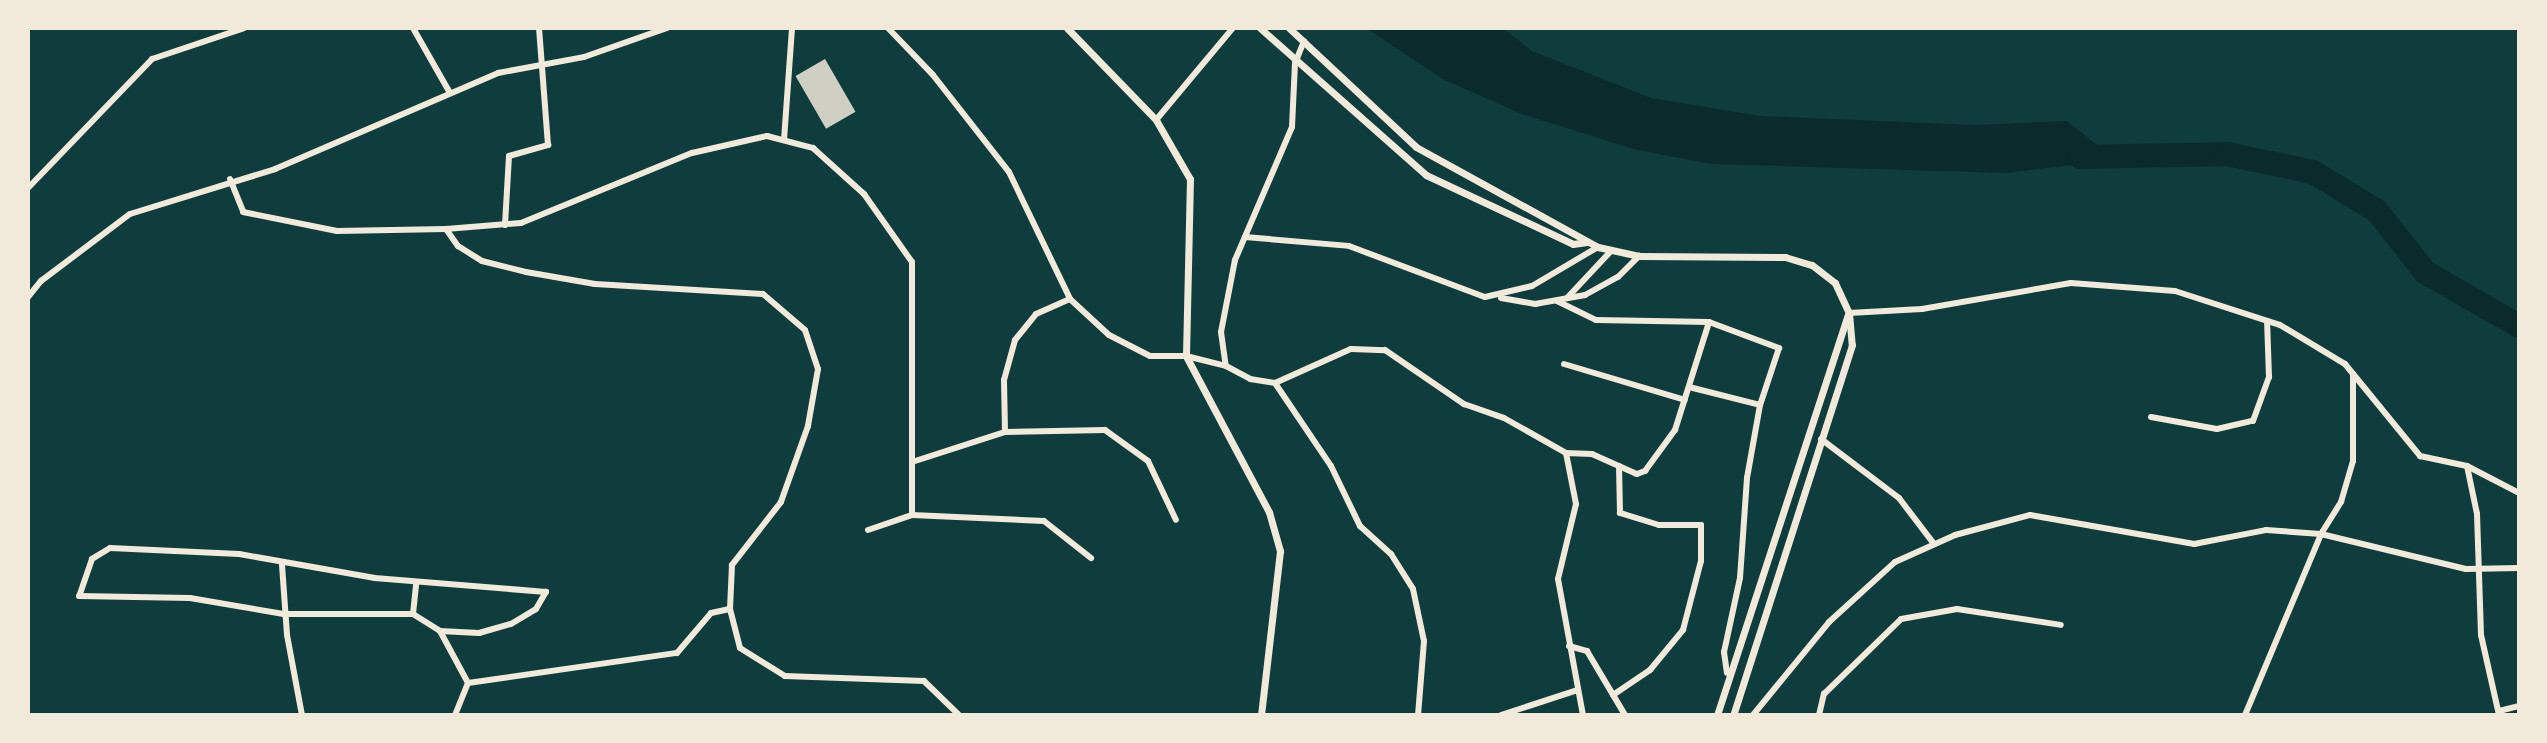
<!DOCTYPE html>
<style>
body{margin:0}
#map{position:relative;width:2547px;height:743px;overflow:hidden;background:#0f3d3e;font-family:Poppins,sans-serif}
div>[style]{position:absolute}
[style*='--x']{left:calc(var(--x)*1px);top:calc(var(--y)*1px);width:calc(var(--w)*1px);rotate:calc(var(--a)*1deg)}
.water>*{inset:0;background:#0a2a2b}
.river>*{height:24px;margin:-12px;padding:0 12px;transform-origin:12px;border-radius:12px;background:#0a2a2b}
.building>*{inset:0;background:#cfcfc3;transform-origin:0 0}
.minor>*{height:6px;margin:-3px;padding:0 3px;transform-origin:3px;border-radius:3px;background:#f1e9da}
.tertiary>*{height:7px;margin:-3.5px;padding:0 3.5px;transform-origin:3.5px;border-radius:3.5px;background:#f1e9da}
span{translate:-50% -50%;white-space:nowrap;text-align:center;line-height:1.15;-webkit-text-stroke:7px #f1e9da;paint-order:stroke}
.frame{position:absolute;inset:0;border:30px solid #f1e9da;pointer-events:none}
</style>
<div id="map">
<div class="water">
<i style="clip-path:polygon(1366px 28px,1503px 28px,1532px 51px,1651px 98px,1760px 116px,1976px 125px,2067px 121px,2116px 160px,2005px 173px,1711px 164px,1633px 149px,1519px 113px,1443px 79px)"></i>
</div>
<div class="river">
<i style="--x:2080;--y:157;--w:147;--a:-1.2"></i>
<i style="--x:2227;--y:154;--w:88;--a:11.8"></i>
<i style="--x:2313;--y:172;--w:75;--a:31.4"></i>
<i style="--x:2377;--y:211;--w:78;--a:51.8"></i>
<i style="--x:2425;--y:272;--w:108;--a:29.9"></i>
</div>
<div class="building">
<i style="left:825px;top:59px;width:61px;height:34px;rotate:60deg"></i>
</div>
<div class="minor">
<i style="--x:413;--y:28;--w:73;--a:60.3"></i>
<i style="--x:888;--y:28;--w:65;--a:46.2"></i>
<i style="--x:933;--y:75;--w:123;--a:51.9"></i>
<i style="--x:1009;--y:172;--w:141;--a:64.3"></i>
<i style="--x:1070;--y:299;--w:53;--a:42.7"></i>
<i style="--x:1109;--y:335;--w:46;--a:27.1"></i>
<i style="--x:1150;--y:356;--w:36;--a:0"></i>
<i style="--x:1186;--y:356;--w:41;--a:14"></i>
<i style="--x:1304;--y:41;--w:24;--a:112"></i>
<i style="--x:1295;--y:63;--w:64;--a:92.7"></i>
<i style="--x:1292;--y:127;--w:145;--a:113.2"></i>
<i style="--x:1235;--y:260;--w:73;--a:101"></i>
<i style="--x:1221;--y:332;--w:34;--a:82"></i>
<i style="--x:1226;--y:366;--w:27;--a:28"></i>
<i style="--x:1250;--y:379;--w:25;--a:9"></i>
<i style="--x:1275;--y:383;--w:83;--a:-24.1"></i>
<i style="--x:1351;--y:349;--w:34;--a:2"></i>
<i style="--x:1385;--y:350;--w:96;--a:34.4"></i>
<i style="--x:1464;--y:404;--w:42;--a:19.3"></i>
<i style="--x:1504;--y:418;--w:71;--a:29.4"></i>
<i style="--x:1566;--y:453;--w:52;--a:78.9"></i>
<i style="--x:1576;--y:504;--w:77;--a:103.5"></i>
<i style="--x:1558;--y:579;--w:138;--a:79.6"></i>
<i style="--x:1156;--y:120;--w:120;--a:-50.1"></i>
<i style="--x:784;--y:140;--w:112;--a:-85.9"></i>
<i style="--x:230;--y:179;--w:35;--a:68"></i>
<i style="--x:243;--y:212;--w:96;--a:11.4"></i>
<i style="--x:337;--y:231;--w:109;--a:-1.1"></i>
<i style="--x:446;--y:229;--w:75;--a:-4.6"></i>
<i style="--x:521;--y:223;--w:185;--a:-22.3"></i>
<i style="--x:692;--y:153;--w:77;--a:-12.8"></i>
<i style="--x:767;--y:136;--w:48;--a:14.6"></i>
<i style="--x:813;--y:148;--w:69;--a:42"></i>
<i style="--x:864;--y:194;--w:83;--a:54.8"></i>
<i style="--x:912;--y:262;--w:253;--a:90"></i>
<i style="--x:28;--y:188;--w:179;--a:-46.1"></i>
<i style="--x:152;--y:59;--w:97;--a:-18.6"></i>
<i style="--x:505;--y:225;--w:69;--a:-86.7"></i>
<i style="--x:509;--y:156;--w:41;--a:-15.8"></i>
<i style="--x:548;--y:145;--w:117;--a:-94.4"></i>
<i style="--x:446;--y:229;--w:21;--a:55"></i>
<i style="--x:458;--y:246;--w:28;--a:32"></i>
<i style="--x:482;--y:261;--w:45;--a:14"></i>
<i style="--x:526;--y:272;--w:70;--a:9.9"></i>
<i style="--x:595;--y:284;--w:168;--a:3.4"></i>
<i style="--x:763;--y:294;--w:55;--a:40.6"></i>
<i style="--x:805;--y:330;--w:41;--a:71.6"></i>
<i style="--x:818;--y:369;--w:58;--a:100"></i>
<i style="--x:808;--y:426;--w:81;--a:109.6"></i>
<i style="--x:781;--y:502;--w:80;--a:127.9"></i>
<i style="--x:732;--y:565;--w:44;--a:92.6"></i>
<i style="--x:730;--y:609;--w:40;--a:75.6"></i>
<i style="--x:740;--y:648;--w:53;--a:31.9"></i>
<i style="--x:785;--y:676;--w:139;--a:2.1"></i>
<i style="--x:924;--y:681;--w:49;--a:44.2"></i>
<i style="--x:1245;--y:237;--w:104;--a:4.9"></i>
<i style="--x:1349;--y:246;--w:145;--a:20.6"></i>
<i style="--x:1485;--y:297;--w:48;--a:-13.2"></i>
<i style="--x:1532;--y:286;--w:77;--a:-30.6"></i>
<i style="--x:28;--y:297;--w:21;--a:-51"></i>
<i style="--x:41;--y:281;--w:111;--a:-37"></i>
<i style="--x:130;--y:214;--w:152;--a:-17.2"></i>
<i style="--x:275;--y:169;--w:243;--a:-23.3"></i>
<i style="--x:498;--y:73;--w:87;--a:-10.5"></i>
<i style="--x:584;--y:57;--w:88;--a:-19.3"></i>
<i style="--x:1501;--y:298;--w:35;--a:10"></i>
<i style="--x:1535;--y:304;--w:51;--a:-10.2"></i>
<i style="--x:1585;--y:295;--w:38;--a:-29"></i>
<i style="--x:1618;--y:277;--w:30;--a:-45"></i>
<i style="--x:1567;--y:298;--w:64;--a:-46.9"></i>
<i style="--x:1557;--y:301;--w:43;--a:26"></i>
<i style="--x:1596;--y:320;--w:113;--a:1"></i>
<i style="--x:1709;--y:322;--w:75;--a:20.4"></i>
<i style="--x:1779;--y:348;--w:60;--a:108.4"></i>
<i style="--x:1760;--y:405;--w:74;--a:100.1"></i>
<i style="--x:1747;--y:478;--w:100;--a:94"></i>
<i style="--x:1740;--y:578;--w:76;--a:102.2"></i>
<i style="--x:1724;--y:652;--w:21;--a:82"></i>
<i style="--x:1849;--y:313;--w:73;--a:-3.1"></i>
<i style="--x:1922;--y:309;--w:151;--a:-9.9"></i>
<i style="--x:2071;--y:283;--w:104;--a:4.4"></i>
<i style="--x:2175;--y:291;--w:110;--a:17.9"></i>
<i style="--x:2280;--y:325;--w:76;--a:31"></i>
<i style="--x:2345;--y:364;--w:119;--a:50.8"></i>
<i style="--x:2420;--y:456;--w:48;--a:12"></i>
<i style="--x:2467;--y:466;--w:59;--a:27.4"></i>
<i style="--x:1564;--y:364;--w:126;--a:16.6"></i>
<i style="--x:1275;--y:383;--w:100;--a:56"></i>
<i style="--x:1331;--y:466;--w:67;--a:64.2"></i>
<i style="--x:1360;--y:526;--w:42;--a:42.1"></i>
<i style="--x:1391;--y:554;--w:41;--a:57.8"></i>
<i style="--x:1413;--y:589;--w:53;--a:78.1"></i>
<i style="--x:1424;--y:641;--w:74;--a:94.6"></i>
<i style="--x:1689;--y:387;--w:73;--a:14.2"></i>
<i style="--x:2151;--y:417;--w:67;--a:10.3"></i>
<i style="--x:2217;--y:429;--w:37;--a:-13"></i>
<i style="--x:2253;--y:421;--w:47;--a:-70"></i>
<i style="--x:2269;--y:377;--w:56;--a:-92"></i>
<i style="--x:1005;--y:432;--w:52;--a:-91.1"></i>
<i style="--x:1004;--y:380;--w:41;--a:-74.6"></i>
<i style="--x:1015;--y:340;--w:33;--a:-51"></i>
<i style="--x:1036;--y:314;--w:37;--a:-24"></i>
<i style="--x:1821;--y:439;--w:98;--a:37.1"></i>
<i style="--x:1899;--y:498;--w:58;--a:52.7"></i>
<i style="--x:1566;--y:453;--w:26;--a:2"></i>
<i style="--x:1592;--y:454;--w:49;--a:24"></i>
<i style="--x:1637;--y:474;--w:9;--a:-21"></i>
<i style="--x:1645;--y:471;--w:51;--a:-53.8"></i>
<i style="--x:1675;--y:430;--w:113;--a:-72.5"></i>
<i style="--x:912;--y:462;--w:98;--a:-17.9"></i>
<i style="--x:1005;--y:432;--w:100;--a:-1.1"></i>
<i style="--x:1105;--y:430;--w:53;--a:35.8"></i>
<i style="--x:1148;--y:461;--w:65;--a:64.6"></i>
<i style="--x:2467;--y:466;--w:49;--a:78.2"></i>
<i style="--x:2477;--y:514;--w:121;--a:88.1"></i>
<i style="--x:2481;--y:635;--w:82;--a:77.3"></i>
<i style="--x:868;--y:530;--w:46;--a:-18.8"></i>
<i style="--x:912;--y:515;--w:132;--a:2.6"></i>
<i style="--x:1044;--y:521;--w:60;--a:38.2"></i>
<i style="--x:282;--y:565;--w:70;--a:85.9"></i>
<i style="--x:287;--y:635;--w:81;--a:79.4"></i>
<i style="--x:413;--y:614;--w:31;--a:-84"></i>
<i style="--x:440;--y:631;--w:39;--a:3"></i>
<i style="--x:479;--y:633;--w:33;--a:-16"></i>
<i style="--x:511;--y:624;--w:29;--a:-31"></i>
<i style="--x:536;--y:609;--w:20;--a:-60"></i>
<i style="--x:546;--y:592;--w:172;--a:-175.3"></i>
<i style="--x:375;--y:578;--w:138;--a:-170"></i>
<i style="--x:239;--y:554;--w:129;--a:-177.3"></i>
<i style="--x:110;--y:548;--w:21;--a:149"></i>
<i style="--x:92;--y:559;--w:39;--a:109"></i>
<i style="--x:79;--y:596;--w:111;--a:1"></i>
<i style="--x:190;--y:598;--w:95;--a:9.7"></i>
<i style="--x:284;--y:614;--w:129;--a:0"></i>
<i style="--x:413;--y:614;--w:32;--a:32"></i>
<i style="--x:440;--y:631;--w:59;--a:61.7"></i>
<i style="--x:1569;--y:646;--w:19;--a:16"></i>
<i style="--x:1587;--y:651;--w:74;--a:59.3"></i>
<i style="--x:1613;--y:695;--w:45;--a:-34"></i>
<i style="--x:1650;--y:670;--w:52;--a:-50.5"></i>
<i style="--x:1683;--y:630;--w:71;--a:-75.4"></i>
<i style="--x:1701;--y:561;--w:36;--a:-90"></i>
<i style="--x:1701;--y:525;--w:42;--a:180"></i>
<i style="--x:1659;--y:525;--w:41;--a:-162.9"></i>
<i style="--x:1620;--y:513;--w:47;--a:-91.2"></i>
<i style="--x:2499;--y:711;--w:21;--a:-14"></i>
<i style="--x:455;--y:715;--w:35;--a:-68"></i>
<i style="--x:468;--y:683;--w:211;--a:-8.2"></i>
<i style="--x:677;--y:653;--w:52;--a:-49.6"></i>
<i style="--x:711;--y:613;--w:19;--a:-12"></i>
<i style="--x:1501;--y:715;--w:81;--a:-18"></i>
<i style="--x:1753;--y:715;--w:120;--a:-50.7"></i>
<i style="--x:1829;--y:622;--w:89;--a:-42.3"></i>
<i style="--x:1895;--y:562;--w:66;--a:-24.2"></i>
<i style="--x:1955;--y:535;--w:78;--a:-14.9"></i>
<i style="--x:2030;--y:515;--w:167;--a:10"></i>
<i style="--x:2194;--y:544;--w:73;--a:-11"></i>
<i style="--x:2266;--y:530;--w:55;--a:4.2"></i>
<i style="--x:2321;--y:534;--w:149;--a:13.6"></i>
<i style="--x:2466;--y:569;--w:53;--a:-1.1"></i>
<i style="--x:1819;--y:715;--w:22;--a:-77"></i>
<i style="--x:1824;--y:694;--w:107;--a:-44.2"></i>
<i style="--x:1901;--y:619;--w:57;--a:-10.1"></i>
<i style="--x:1957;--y:609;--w:105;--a:8.7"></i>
<i style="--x:2245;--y:715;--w:196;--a:-67.2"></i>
<i style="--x:2321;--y:534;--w:38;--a:-58"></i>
<i style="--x:2341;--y:502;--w:43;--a:-73.7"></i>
<i style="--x:2353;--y:461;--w:87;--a:-90"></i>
</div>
<div class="tertiary">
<i style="--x:1067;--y:28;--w:128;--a:45.9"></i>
<i style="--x:1156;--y:120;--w:68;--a:60"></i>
<i style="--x:1190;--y:179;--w:177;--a:91.3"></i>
<i style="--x:1186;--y:356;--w:177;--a:62"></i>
<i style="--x:1269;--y:512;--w:41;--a:74.2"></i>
<i style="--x:1280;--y:551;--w:165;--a:96.6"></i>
<i style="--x:1260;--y:28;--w:222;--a:41.5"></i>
<i style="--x:1426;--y:175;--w:162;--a:25.1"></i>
<i style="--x:1573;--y:244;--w:14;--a:-8"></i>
<i style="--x:1289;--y:28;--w:174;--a:43.1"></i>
<i style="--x:1416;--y:147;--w:208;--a:28.8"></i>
<i style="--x:1598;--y:247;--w:42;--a:12.4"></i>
<i style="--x:1639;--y:256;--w:146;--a:0.4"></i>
<i style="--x:1785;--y:257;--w:28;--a:17"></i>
<i style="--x:1812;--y:265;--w:29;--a:38"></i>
<i style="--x:1835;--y:283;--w:33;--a:65"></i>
<i style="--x:1849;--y:313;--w:32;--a:85"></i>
<i style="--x:1852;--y:345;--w:389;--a:107.8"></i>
<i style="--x:1717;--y:715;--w:421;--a:-71.9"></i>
</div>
<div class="frame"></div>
</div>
